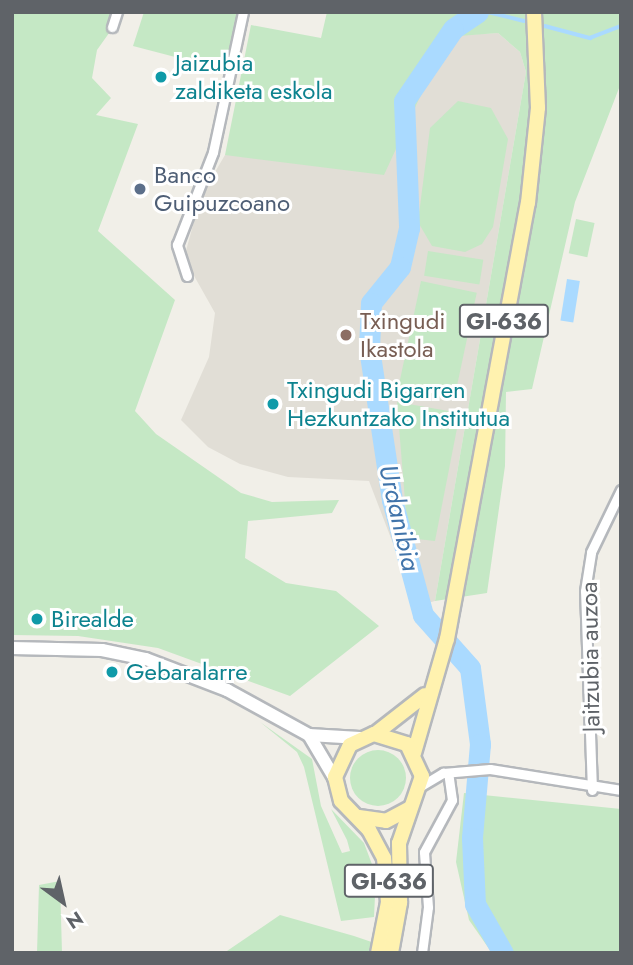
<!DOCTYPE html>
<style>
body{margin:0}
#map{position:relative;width:633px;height:965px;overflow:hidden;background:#f1efe8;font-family:Jost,sans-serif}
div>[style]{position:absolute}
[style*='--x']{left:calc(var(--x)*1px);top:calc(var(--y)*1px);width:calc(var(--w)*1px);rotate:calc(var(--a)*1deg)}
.education>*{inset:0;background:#e1ded6}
.green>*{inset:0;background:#c5e8c5;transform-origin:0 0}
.round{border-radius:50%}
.water>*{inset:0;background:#aadaff;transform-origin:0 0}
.stream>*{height:3.5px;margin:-1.75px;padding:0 1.75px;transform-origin:1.75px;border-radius:1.75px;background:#aadaff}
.river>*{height:21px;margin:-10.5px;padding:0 10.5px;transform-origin:10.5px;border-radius:10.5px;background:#aadaff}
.roads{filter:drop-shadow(2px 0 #b5b8bc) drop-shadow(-2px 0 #b5b8bc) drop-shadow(0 2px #b5b8bc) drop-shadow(0 -2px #b5b8bc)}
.street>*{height:9px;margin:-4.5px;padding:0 4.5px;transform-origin:4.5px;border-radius:4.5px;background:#fff}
.secondary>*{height:12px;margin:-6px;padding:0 6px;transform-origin:6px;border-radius:6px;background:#fff}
.primary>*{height:14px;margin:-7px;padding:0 7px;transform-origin:7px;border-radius:7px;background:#fff2af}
.dots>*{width:19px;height:19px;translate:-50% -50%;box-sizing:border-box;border:4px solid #fff;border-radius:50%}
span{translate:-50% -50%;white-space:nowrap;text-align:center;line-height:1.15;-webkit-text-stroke:6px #fff;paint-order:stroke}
.shield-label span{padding:2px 5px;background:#fff;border:2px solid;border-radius:5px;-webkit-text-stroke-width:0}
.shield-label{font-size:23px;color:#5f6368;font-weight:700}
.culture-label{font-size:24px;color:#0d838f}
.left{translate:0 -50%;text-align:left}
.service-label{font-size:24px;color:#4e5e75}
.education-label{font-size:24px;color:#785e54}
.street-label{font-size:24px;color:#5f6368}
.water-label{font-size:26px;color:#4174aa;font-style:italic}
.frame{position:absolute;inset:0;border:14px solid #5f6368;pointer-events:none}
.north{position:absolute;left:28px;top:867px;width:70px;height:70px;-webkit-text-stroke:5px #fff;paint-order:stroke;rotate:147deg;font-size:19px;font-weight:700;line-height:28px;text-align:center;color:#5f6368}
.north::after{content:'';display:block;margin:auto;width:24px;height:32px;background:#5f6368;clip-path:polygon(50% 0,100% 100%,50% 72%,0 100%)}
</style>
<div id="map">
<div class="education">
<i style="clip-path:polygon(498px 33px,520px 52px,526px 72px,435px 601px,417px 606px,369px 481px,288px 477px,240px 464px,208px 447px,181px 420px,209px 357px,215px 313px,184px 258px,201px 196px,225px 155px,411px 112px,437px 60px,459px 35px)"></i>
</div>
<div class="green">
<i style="clip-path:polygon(12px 12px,124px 12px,97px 50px,92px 78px,111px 98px,96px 115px,138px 124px,98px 231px,175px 300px,135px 411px,156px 434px,241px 493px,272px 502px,339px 500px,332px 513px,248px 521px,245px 558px,286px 583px,336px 591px,379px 626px,290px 696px,158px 648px,78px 636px,12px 635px)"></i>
<i style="clip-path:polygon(144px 12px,239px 12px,225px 70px,133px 46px)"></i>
<i style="clip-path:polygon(327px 12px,621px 12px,621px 83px,575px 202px,532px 389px,506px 392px,505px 466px,487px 593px,435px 601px,526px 72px,520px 52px,498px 33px,459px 36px,437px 60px,384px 175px,225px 155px,251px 25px,321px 38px)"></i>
<i style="clip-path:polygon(458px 101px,491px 108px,508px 139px,493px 227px,482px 244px,465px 252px,432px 246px,418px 222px,430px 128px)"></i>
<i style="left:576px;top:219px;width:19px;height:35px;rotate:12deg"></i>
<i style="left:428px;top:251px;width:56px;height:25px;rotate:9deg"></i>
<i style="left:421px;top:281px;width:57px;height:110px;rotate:12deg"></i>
<i style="clip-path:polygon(397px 402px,460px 413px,435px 541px,408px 538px)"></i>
<i style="clip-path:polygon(260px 722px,312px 759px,321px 806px,342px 853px,350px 851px,347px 840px,331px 809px,364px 843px,376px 875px,374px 917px,341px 921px,304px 767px,297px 752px)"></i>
<i class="round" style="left:350px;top:750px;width:56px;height:56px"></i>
<i style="clip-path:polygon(464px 793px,621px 809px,621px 953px,492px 953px,469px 920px,456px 862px)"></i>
<i style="clip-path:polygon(60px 881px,62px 953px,37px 953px,39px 885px)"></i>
<i style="clip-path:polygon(280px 915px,354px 936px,404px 953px,224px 953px)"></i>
</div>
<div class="water">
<i style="left:567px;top:279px;width:13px;height:42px;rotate:9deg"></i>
</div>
<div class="stream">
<i style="--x:488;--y:12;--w:37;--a:14"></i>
<i style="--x:545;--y:26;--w:47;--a:14.9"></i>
<i style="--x:590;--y:38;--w:33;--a:-21"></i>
</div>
<div class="river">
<i style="--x:478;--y:12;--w:30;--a:146"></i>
<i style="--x:453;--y:29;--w:87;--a:124.2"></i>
<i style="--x:404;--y:101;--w:127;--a:87.7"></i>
<i style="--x:409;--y:228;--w:40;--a:103"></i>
<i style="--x:400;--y:267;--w:46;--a:128.9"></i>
<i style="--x:371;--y:303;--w:45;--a:92.5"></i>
<i style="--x:369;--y:348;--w:154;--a:81.4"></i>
<i style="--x:392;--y:500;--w:119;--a:74.9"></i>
<i style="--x:423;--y:615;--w:71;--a:48.4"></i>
<i style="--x:470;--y:668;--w:77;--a:82.5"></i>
<i style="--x:480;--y:744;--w:94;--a:94.9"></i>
<i style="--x:472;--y:838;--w:66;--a:87.4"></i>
<i style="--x:475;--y:904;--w:56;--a:60.3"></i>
</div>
<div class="roads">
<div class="street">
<i style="--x:112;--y:27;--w:16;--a:-72"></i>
<i style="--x:187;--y:276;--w:33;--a:-108"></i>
<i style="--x:177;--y:245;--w:100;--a:-68.8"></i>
<i style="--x:213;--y:152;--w:143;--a:-77.9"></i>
<i style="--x:421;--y:786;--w:26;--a:-31"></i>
<i style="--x:443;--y:773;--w:47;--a:-4.9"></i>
<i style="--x:490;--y:769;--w:133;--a:9.1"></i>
<i style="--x:592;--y:790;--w:199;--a:-92"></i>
<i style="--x:585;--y:591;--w:39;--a:-81"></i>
<i style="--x:591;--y:552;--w:69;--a:-64.2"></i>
<i style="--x:422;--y:953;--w:46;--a:-82.6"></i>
<i style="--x:428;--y:907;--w:55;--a:-94.2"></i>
<i style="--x:424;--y:852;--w:59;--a:-61.7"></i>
<i style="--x:452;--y:800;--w:27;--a:-98"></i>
</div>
<div class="secondary">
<i style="--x:12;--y:648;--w:90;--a:1.3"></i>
<i style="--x:102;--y:650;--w:45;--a:11.6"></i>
<i style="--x:146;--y:659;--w:87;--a:20.9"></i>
<i style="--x:227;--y:690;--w:94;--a:28.8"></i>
<i style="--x:309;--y:735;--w:51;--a:3.4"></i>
<i style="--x:309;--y:735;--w:51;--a:59.4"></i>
</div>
<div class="primary">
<i style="--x:375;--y:734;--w:63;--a:-38"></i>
<i style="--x:414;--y:753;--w:119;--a:-73.9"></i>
<i style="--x:447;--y:639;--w:443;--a:-79.5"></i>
<i style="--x:528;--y:203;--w:96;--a:-84"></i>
<i style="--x:538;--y:108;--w:96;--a:-92.4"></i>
<i style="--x:359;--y:817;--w:27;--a:8"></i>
<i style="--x:386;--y:821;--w:26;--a:-28"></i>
<i style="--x:378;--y:953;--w:52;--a:-78.9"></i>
<i style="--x:388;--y:902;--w:44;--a:-95.2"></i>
<i style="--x:384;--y:858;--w:32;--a:-118"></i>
<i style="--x:369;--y:830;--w:40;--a:-134"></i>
<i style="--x:341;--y:801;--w:25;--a:-104"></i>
<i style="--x:335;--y:777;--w:35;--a:-65"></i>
<i style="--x:350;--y:745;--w:26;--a:-25"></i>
<i style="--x:374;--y:734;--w:34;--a:17"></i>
<i style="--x:407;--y:744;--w:35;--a:65"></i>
<i style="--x:422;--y:776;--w:71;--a:108.9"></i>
<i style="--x:399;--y:843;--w:60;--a:89"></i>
<i style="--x:400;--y:903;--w:51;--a:100.2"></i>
</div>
</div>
<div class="dots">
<i style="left:161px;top:77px;background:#0f9aa8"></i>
<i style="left:140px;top:189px;background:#5c6f8a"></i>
<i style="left:346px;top:335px;background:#8d6e63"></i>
<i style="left:273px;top:404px;background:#0f9aa8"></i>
<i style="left:37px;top:619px;background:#0f9aa8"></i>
<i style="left:112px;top:672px;background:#0f9aa8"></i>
</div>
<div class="shield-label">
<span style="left:504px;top:321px">GI-636</span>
<span style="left:389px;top:881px">GI-636</span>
</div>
<div class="culture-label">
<span class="left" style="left:175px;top:77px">Jaizubia<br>zaldiketa eskola</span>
<span class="left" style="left:287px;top:404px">Txingudi Bigarren<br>Hezkuntzako Institutua</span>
<span class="left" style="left:51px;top:619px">Birealde</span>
<span class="left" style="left:126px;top:672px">Gebaralarre</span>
</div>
<div class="service-label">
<span class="left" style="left:154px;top:189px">Banco<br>Guipuzcoano</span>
</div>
<div class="education-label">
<span class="left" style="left:360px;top:335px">Txingudi<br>Ikastola</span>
</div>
<div class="street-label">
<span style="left:590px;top:657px;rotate:-91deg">Jaitzubia auzoa</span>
</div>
<div class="water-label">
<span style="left:399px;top:518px;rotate:77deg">Urdanibia</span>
</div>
<div class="frame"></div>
<div class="north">N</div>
</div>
